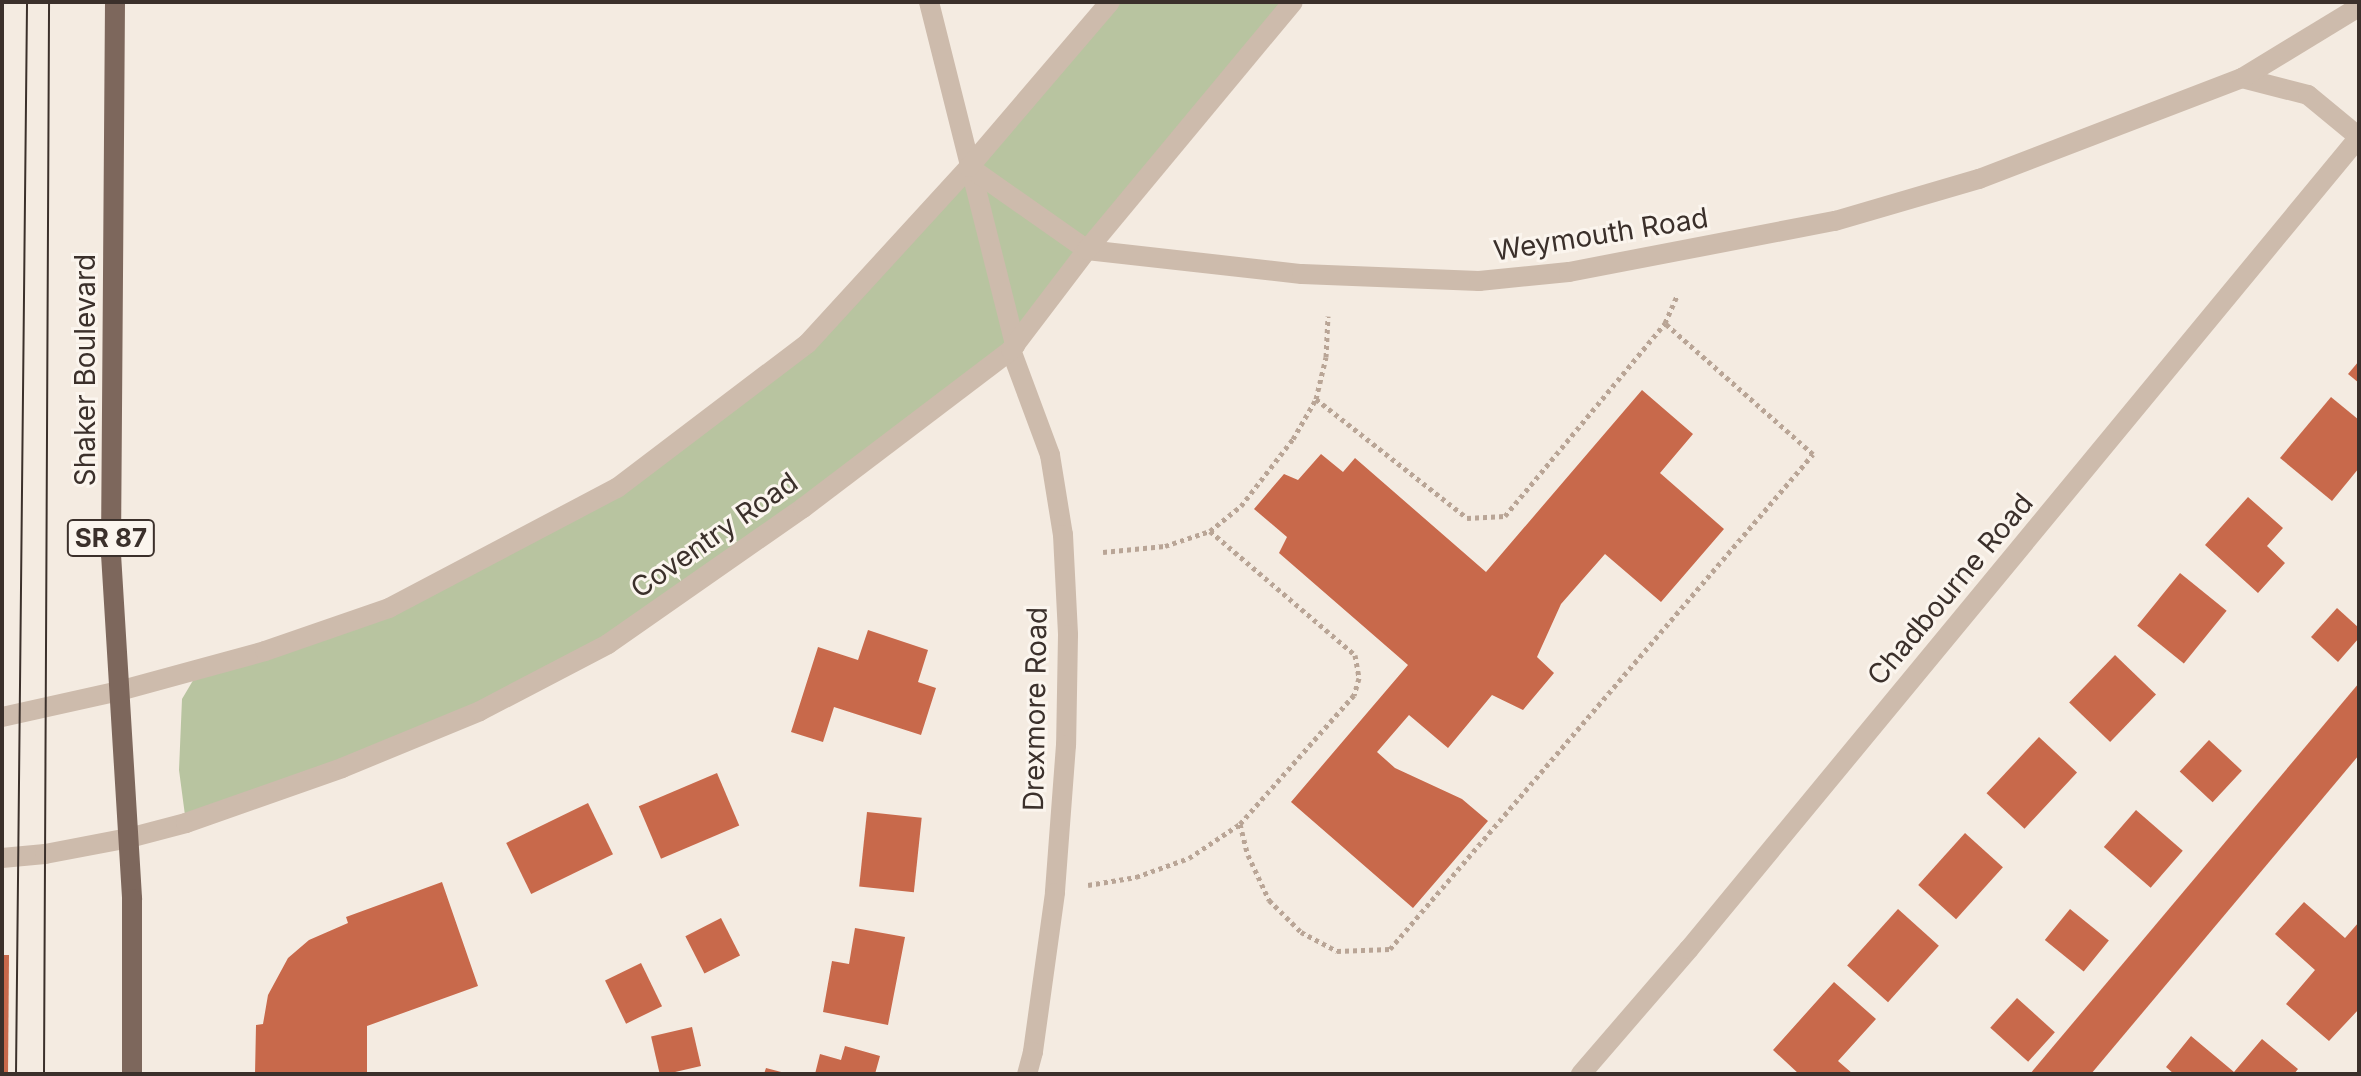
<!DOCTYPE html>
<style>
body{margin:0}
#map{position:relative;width:2361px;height:1076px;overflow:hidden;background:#f4ebe1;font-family:Inter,sans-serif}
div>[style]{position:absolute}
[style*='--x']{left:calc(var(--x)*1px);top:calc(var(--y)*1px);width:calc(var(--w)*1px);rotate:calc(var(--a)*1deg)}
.green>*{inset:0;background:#b8c4a0}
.building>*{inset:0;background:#c8694b;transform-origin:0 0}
.path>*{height:5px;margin-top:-2.5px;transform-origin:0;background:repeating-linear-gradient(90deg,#b9a596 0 4px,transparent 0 8px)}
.minor>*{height:20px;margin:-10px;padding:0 10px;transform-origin:10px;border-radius:10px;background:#cdbbac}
.tertiary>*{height:20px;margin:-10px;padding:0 10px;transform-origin:10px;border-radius:10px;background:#cdbbac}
.primary>*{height:20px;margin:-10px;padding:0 10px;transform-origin:10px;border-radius:10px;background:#7d675c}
.tram>*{height:2px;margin:-1px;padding:0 1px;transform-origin:1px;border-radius:1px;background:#3b302b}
span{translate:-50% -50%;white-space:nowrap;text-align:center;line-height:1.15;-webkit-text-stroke:6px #fbf5ee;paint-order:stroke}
.shield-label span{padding:2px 6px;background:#fbf5ee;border:2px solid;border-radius:6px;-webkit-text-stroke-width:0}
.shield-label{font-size:26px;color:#3b302b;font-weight:700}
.street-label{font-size:28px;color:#3b302b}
.frame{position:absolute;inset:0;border:4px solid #3b302b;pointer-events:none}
</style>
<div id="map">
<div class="green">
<i style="clip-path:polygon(1110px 2px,1293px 2px,1015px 345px,608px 644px,480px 711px,186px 823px,179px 770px,182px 699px,201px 667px,389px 608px,617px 488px,807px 344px)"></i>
</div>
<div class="building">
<i style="clip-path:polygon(2359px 361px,2359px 383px,2348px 374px)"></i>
<i style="clip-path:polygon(1642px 390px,1693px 434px,1660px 473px,1724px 529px,1661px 602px,1605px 554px,1561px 604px,1537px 657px,1554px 673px,1523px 710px,1492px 695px,1448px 748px,1409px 715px,1377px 752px,1395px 768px,1462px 799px,1488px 821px,1413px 908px,1291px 802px,1408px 665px,1279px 553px,1287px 537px,1254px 509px,1284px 474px,1298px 480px,1321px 454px,1343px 472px,1355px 458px,1486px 572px)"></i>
<i style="clip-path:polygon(2331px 397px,2359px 420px,2359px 468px,2332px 501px,2280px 458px)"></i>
<i style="clip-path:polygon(2248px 497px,2283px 528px,2267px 546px,2285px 563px,2258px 593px,2205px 545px)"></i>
<i style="left:2180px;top:573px;width:60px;height:68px;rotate:39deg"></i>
<i style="clip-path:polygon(2337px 608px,2359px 628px,2359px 638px,2338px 662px,2311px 637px)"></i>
<i style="clip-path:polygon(868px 630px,928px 650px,918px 682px,936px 688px,921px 735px,834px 707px,823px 742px,791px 732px,818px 647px,858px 660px)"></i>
<i style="left:2115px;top:655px;width:57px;height:66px;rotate:44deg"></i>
<i style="clip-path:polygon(2359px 683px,2359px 755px,2091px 1074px,2030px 1074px)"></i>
<i style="left:2039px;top:737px;width:52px;height:77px;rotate:43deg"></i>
<i style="left:2209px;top:740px;width:45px;height:43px;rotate:43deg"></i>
<i style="left:717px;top:773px;width:57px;height:85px;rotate:67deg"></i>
<i style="left:588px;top:803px;width:57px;height:91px;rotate:64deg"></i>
<i style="left:2136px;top:810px;width:62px;height:49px;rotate:41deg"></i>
<i style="left:867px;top:812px;width:55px;height:75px;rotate:6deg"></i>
<i style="left:1965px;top:833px;width:51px;height:70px;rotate:42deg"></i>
<i style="clip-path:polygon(442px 882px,478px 986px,367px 1026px,367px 1074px,255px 1074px,256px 1025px,263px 1024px,268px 995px,288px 958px,309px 940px,348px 923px,346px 917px)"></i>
<i style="clip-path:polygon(2304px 902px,2345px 938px,2359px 922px,2359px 1009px,2329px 1041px,2286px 1004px,2315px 970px,2275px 934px)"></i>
<i style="left:1898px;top:909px;width:55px;height:76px;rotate:42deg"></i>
<i style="left:2070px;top:909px;width:50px;height:40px;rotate:39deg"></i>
<i style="left:721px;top:918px;width:42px;height:40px;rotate:63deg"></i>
<i style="clip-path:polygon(855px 928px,905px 937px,888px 1025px,823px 1012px,832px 961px,849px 964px)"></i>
<i style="clip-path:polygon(2px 955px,9px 955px,8px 1074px,2px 1074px)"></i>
<i style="left:641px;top:963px;width:48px;height:40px;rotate:64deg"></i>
<i style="clip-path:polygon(1834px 982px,1876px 1019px,1838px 1061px,1853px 1074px,1799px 1074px,1773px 1050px)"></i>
<i style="left:2017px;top:998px;width:51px;height:40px;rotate:42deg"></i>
<i style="left:692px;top:1027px;width:40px;height:42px;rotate:77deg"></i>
<i style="clip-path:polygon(2191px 1036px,2234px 1072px,2262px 1039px,2298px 1069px,2294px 1074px,2174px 1074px,2166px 1067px)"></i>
<i style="clip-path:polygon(845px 1046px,880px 1056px,875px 1074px,815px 1074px,820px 1054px,841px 1060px)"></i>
<i style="clip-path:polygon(766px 1068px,785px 1073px,785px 1074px,764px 1074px)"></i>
</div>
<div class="path">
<i style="--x:1316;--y:399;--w:192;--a:38.2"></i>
<i style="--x:1467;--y:518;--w:38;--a:-3"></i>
<i style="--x:1505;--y:516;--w:251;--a:-50.3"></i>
<i style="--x:1665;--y:323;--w:30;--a:-66"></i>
<i style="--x:1210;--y:531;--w:191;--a:40.5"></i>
<i style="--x:1355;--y:655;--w:23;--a:80"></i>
<i style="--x:1359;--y:678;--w:18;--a:106"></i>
<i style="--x:1354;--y:695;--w:172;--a:131.5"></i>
<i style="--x:1103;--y:552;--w:62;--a:-5.5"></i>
<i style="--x:1165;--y:546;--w:47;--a:-18.4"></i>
<i style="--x:1210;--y:531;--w:40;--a:-39"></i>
<i style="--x:1241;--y:506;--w:85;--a:-52.2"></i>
<i style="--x:1293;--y:439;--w:46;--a:-60.1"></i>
<i style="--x:1316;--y:399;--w:43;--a:-76.6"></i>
<i style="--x:1326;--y:357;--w:41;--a:-87.2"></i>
<i style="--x:1088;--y:885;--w:49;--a:-9.5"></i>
<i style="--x:1136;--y:877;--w:56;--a:-19.7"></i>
<i style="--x:1189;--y:858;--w:61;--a:-33.7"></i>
<i style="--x:1240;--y:824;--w:32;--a:76"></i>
<i style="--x:1248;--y:855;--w:50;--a:65"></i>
<i style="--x:1269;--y:900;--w:45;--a:45"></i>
<i style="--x:1301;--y:932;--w:41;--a:27.8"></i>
<i style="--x:1337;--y:951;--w:53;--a:-2.2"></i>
<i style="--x:1390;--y:949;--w:651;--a:-49.48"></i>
<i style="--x:1813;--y:454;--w:198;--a:-138.5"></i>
</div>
<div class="minor">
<i style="--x:929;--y:2;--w:354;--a:75.9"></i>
<i style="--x:2242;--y:78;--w:68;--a:14.4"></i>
<i style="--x:2308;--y:95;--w:66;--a:39.5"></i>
<i style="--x:969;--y:167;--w:144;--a:35.1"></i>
<i style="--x:1087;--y:250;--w:216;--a:6.4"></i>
<i style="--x:1302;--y:274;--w:177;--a:2.3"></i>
<i style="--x:1479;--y:281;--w:90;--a:-5.7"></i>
<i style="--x:1569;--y:272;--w:271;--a:-10.9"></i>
<i style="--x:1835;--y:221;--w:150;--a:-16.3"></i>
<i style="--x:1979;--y:179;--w:282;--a:-21"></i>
<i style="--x:2242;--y:78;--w:137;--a:-31.3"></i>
<i style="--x:1011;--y:350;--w:112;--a:69.6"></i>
<i style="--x:1050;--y:455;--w:81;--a:80.8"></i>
<i style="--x:1063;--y:535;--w:100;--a:87.1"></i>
<i style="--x:1068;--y:635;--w:110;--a:91"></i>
<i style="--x:1066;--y:745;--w:148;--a:94.3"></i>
<i style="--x:1055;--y:893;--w:161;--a:97.9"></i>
<i style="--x:1033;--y:1052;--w:23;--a:105"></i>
<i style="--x:119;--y:691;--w:151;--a:-15.3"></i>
<i style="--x:265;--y:651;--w:131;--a:-19.1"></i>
<i style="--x:389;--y:608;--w:258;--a:-27.8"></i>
<i style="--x:617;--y:488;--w:238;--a:-37.2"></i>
<i style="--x:807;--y:344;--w:240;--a:-47.5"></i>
<i style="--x:969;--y:167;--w:217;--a:-49.5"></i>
<i style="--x:129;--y:838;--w:59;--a:-14.7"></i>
<i style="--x:186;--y:823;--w:165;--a:-19.4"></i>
<i style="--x:342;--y:768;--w:149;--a:-22.4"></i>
<i style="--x:480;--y:711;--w:144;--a:-27.6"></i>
<i style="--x:608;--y:644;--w:238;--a:-34.9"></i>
<i style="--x:803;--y:508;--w:261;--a:-37.2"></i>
<i style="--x:1011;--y:350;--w:126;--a:-52.8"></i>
<i style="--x:1087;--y:250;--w:322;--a:-50.3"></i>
<i style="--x:1581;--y:1074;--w:165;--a:-49.2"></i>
<i style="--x:1689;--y:949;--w:1053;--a:-50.47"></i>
</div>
<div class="tertiary">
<i style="--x:2;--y:717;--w:120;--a:-12.5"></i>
<i style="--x:2;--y:858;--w:43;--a:-5.3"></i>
<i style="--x:45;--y:854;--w:86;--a:-10.8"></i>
</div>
<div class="primary">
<i style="--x:115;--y:2;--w:552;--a:90.42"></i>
<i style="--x:111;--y:554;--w:346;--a:86.5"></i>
<i style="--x:132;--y:899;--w:175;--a:90"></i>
</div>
<div class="tram">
<i style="--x:16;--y:1074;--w:1072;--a:-89.41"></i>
<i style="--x:44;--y:1074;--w:1072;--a:-89.73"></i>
</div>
<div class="shield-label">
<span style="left:111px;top:538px">SR 87</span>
</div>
<div class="street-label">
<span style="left:1601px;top:234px;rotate:-9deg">Weymouth Road</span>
<span style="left:85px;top:370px;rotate:-90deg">Shaker Boulevard</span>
<span style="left:714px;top:535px;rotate:-35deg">Coventry Road</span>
<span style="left:1950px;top:589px;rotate:-50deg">Chadbourne Road</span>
<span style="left:1035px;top:709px;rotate:-89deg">Drexmore Road</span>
</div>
<div class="frame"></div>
</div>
